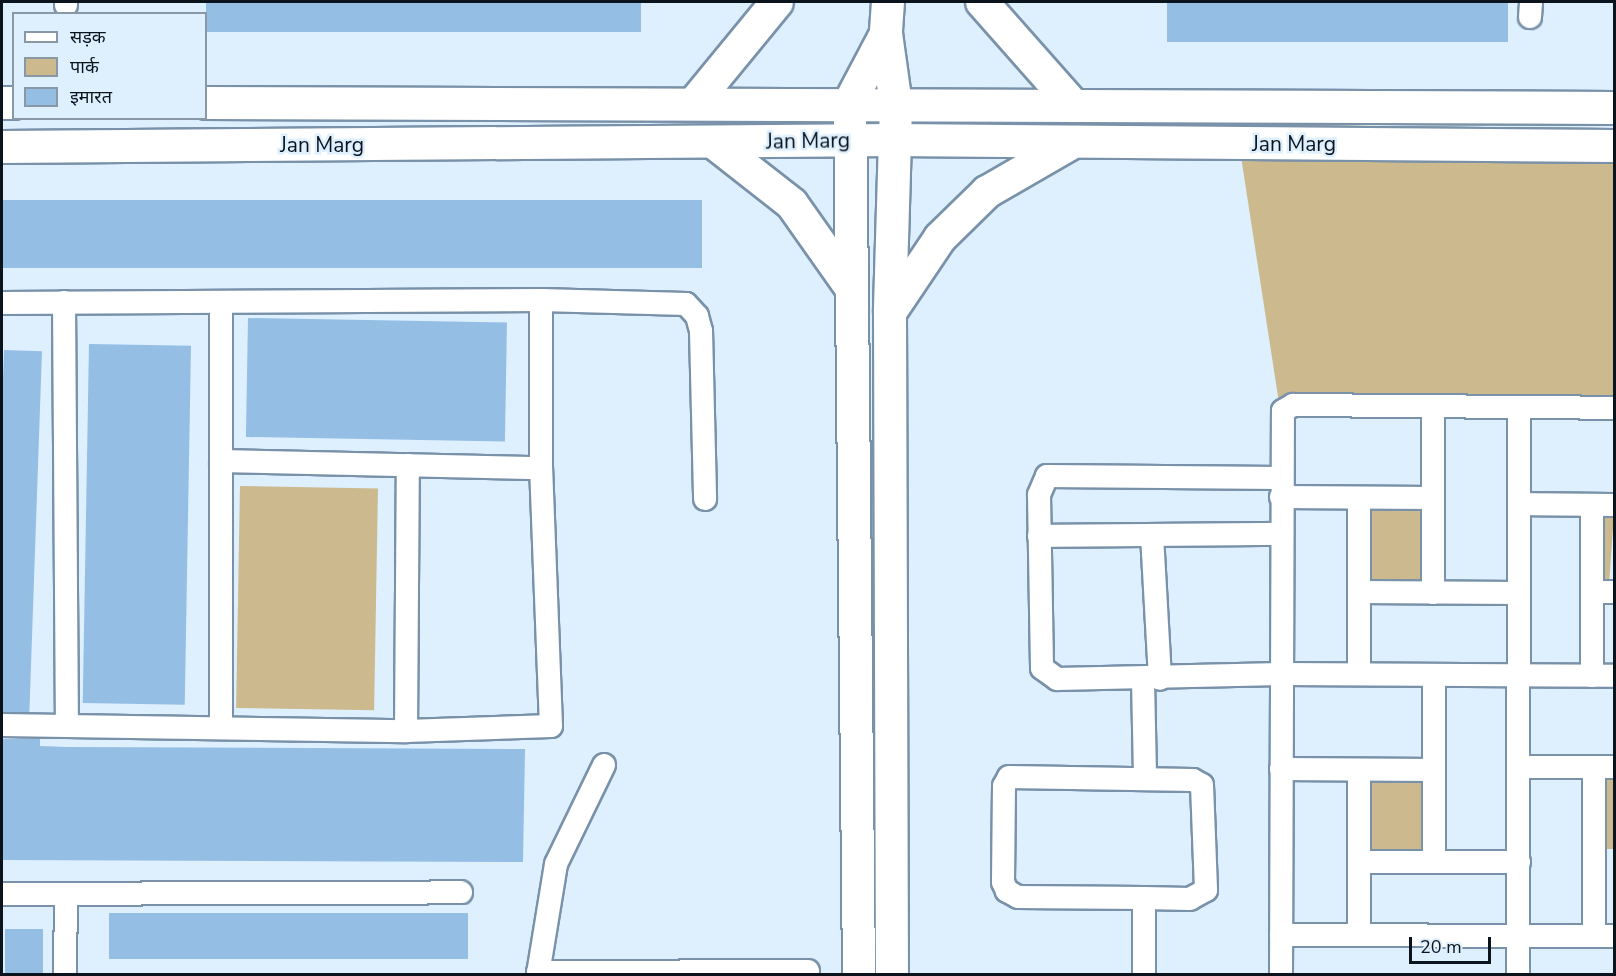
<!DOCTYPE html>
<meta charset="utf-8">
<style>
body{margin:0}
#map{position:relative;width:1616px;height:976px;overflow:hidden;background:#deeffe;font-family:"Nunito Sans","Noto Sans Devanagari",sans-serif}
div>[style]{position:absolute}
[style*='--x']{left:calc(var(--x)*1px);top:calc(var(--y)*1px);width:calc(var(--w)*1px);rotate:calc(var(--a)*1deg)}
.green>*{inset:0;background:#ccb98d;transform-origin:0 0}
.building>*{inset:0;background:#94bee4;transform-origin:0 0}
.roads{filter:drop-shadow(2px 0 #7992a9) drop-shadow(-2px 0 #7992a9) drop-shadow(0 2px #7992a9) drop-shadow(0 -2px #7992a9)}
.street>*{height:22px;margin:-11px;padding:0 11px;transform-origin:11px;border-radius:11px;background:#fff}
.secondary>*{height:32px;margin:-16px;padding:0 16px;transform-origin:16px;border-radius:16px;background:#fff}
span{translate:-50% -50%;white-space:nowrap;text-align:center;line-height:1.15;-webkit-text-stroke:5px #deeffe;paint-order:stroke}
.street-label{font-size:21px;color:#0b141d}
.frame{position:absolute;inset:0;border:3px solid #0b141d;pointer-events:none}
.legend{position:absolute;left:12px;top:12px;width:195px;height:108px;box-sizing:border-box;background:#deeffe;border:2px solid #8a97a4;margin:0;padding:8px 10px;list-style:none;font-size:18px;color:#0b141d}
.legend li{display:flex;align-items:center;gap:12px;height:30px}
.legend b{width:30px;border:2px solid #8a97a4}
.scale{position:absolute;left:1409px;top:937px;width:82px;height:27px;box-sizing:border-box;border:3px solid #0b141d;border-top:0;padding-left:8px;font-size:18px;line-height:21px;white-space:nowrap;color:#0b141d;-webkit-text-stroke:4px #deeffe;paint-order:stroke}
</style>
<div id="map">
<div class="green">
<i style="clip-path:polygon(1236px 124px,1614px 129px,1614px 411px,1281px 416px)"></i>
<i style="left:240px;top:486px;width:138px;height:222px;rotate:1deg"></i>
<i style="left:1369px;top:504px;width:55px;height:79px;rotate:3deg"></i>
<i style="left:1601px;top:513px;width:13px;height:70px;rotate:4deg"></i>
<i style="clip-path:polygon(1603px 776px,1614px 776px,1614px 849px,1605px 849px)"></i>
<i style="left:1367px;top:778px;width:57px;height:73px;rotate:1deg"></i>
</div>
<div class="building">
<i style="left:206px;top:2px;width:435px;height:30px"></i>
<i style="left:1167px;top:2px;width:341px;height:40px"></i>
<i style="left:2px;top:200px;width:700px;height:68px"></i>
<i style="left:248px;top:318px;width:259px;height:119px;rotate:1deg"></i>
<i style="left:89px;top:344px;width:102px;height:359px;rotate:1deg"></i>
<i style="left:4px;top:350px;width:38px;height:362px;rotate:2deg"></i>
<i style="clip-path:polygon(2px 739px,40px 739px,40px 746px,67px 747px,525px 749px,523px 862px,2px 860px)"></i>
<i style="left:109px;top:913px;width:359px;height:46px"></i>
<i style="left:5px;top:929px;width:38px;height:46px"></i>
</div>
<div class="roads">
<div class="street">
<i style="--x:66;--y:2;--w:3;--a:90"></i>
<i style="--x:1530;--y:17;--w:15;--a:-86"></i>
<i style="--x:64;--y:302;--w:424;--a:89.6"></i>
<i style="--x:221;--y:302;--w:426;--a:90"></i>
<i style="--x:2;--y:303;--w:539;--a:-0.32"></i>
<i style="--x:541;--y:300;--w:145;--a:1.6"></i>
<i style="--x:686;--y:304;--w:16;--a:47"></i>
<i style="--x:697;--y:316;--w:16;--a:75"></i>
<i style="--x:701;--y:331;--w:168;--a:88.6"></i>
<i style="--x:1433;--y:408;--w:185;--a:90"></i>
<i style="--x:221;--y:461;--w:320;--a:1.3"></i>
<i style="--x:1281;--y:478;--w:234;--a:-179.5"></i>
<i style="--x:1047;--y:476;--w:21;--a:113"></i>
<i style="--x:1039;--y:495;--w:173;--a:89"></i>
<i style="--x:1042;--y:668;--w:19;--a:36"></i>
<i style="--x:1057;--y:679;--w:224;--a:-1.3"></i>
<i style="--x:1281;--y:674;--w:333;--a:0.3"></i>
<i style="--x:1281;--y:497;--w:152;--a:0.4"></i>
<i style="--x:1519;--y:504;--w:95;--a:0.6"></i>
<i style="--x:1152;--y:535;--w:144;--a:86.8"></i>
<i style="--x:1039;--y:536;--w:242;--a:-0.5"></i>
<i style="--x:1359;--y:592;--w:160;--a:0.4"></i>
<i style="--x:1592;--y:592;--w:22;--a:0"></i>
<i style="--x:1359;--y:674;--w:176;--a:-90"></i>
<i style="--x:1592;--y:676;--w:171;--a:-90"></i>
<i style="--x:1143;--y:680;--w:99;--a:88.8"></i>
<i style="--x:2;--y:725;--w:404;--a:0.9"></i>
<i style="--x:406;--y:731;--w:145;--a:-2"></i>
<i style="--x:551;--y:726;--w:258;--a:-92.2"></i>
<i style="--x:541;--y:468;--w:168;--a:-90"></i>
<i style="--x:406;--y:731;--w:266;--a:-89.6"></i>
<i style="--x:1519;--y:767;--w:95;--a:0"></i>
<i style="--x:1281;--y:769;--w:153;--a:0.4"></i>
<i style="--x:1359;--y:862;--w:160;--a:0"></i>
<i style="--x:1434;--y:862;--w:187;--a:-90"></i>
<i style="--x:2;--y:894;--w:459;--a:-0.2"></i>
<i style="--x:1281;--y:935;--w:333;--a:0.2"></i>
<i style="--x:1359;--y:935;--w:165;--a:-90"></i>
<i style="--x:1594;--y:936;--w:169;--a:-90"></i>
<i style="--x:538;--y:972;--w:270;--a:-0.2"></i>
<i style="--x:65;--y:974;--w:80;--a:-89.3"></i>
<i style="--x:538;--y:974;--w:111;--a:-80.7"></i>
<i style="--x:556;--y:864;--w:110;--a:-64.1"></i>
<i style="--x:1144;--y:974;--w:76;--a:-90"></i>
<i style="--x:1144;--y:898;--w:126;--a:-179.5"></i>
<i style="--x:1018;--y:897;--w:13;--a:-151"></i>
<i style="--x:1007;--y:891;--w:10;--a:-114"></i>
<i style="--x:1003;--y:882;--w:96;--a:-89.4"></i>
<i style="--x:1004;--y:786;--w:10;--a:-61"></i>
<i style="--x:1009;--y:777;--w:184;--a:0.9"></i>
<i style="--x:1193;--y:780;--w:10;--a:29"></i>
<i style="--x:1202;--y:785;--w:105;--a:87.8"></i>
<i style="--x:1206;--y:890;--w:18;--a:151"></i>
<i style="--x:1190;--y:899;--w:46;--a:-178.8"></i>
<i style="--x:1281;--y:974;--w:563;--a:-89.8"></i>
<i style="--x:1283;--y:411;--w:12;--a:-31"></i>
<i style="--x:1293;--y:405;--w:321;--a:0.5"></i>
<i style="--x:1518;--y:974;--w:566;--a:-89.9"></i>
</div>
<div class="secondary">
<i style="--x:888;--y:2;--w:32;--a:94"></i>
<i style="--x:886;--y:34;--w:72;--a:82"></i>
<i style="--x:896;--y:105;--w:207;--a:91.7"></i>
<i style="--x:890;--y:312;--w:662;--a:89.83"></i>
<i style="--x:982;--y:2;--w:137;--a:48.5"></i>
<i style="--x:695;--y:102;--w:129;--a:-50.6"></i>
<i style="--x:2;--y:103;--w:12;--a:0"></i>
<i style="--x:206;--y:103;--w:1408;--a:0.2"></i>
<i style="--x:713;--y:142;--w:100;--a:38.1"></i>
<i style="--x:792;--y:204;--w:104;--a:54.8"></i>
<i style="--x:2;--y:147;--w:892;--a:-0.45"></i>
<i style="--x:894;--y:140;--w:720;--a:0.48"></i>
<i style="--x:891;--y:311;--w:88;--a:-56.1"></i>
<i style="--x:940;--y:238;--w:66;--a:-44.4"></i>
<i style="--x:987;--y:192;--w:98;--a:-30"></i>
<i style="--x:859;--y:974;--w:872;--a:-90.59"></i>
<i style="--x:850;--y:102;--w:77;--a:-62.1"></i>
</div>
</div>
<div class="street-label">
<span style="left:808px;top:141px;rotate:-1deg">Jan Marg</span>
<span style="left:1294px;top:144px">Jan Marg</span>
<span style="left:322px;top:145px">Jan Marg</span>
</div>
<div class="frame"></div>
<ul class="legend">
<li><b style="height:8px;background:#fff"></b>सड़क</li>
<li><b style="height:16px;background:#ccb98d"></b>पार्क</li>
<li><b style="height:16px;background:#94bee4"></b>इमारत</li>
</ul>
<div class="scale">20 m</div>
</div>
